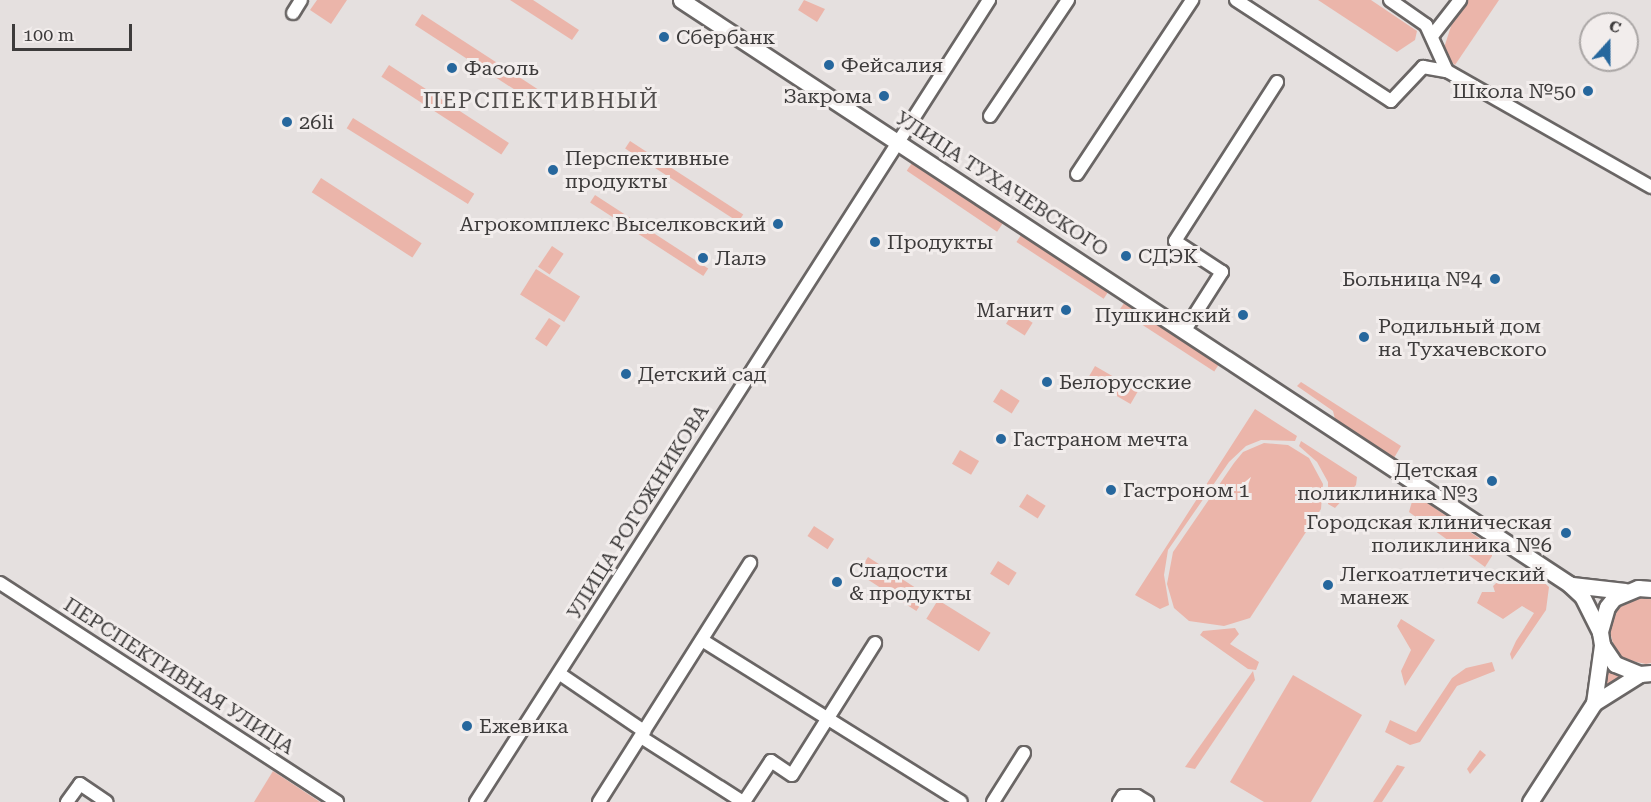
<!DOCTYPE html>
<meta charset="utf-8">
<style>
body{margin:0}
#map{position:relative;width:1651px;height:802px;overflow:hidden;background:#e5e0df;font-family:"Roboto Serif",serif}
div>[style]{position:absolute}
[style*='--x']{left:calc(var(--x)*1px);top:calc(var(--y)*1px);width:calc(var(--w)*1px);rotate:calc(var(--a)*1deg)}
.green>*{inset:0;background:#ebb5aa;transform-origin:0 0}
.roads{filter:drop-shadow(2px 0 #6a6665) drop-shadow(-2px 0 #6a6665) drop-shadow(0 2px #6a6665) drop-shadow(0 -2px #6a6665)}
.minor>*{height:12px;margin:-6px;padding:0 6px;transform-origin:6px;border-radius:6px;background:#fff}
.major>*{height:15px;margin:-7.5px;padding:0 7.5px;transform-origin:7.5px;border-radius:7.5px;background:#fff}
.dots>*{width:16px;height:16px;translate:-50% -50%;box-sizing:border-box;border:3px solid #f2edec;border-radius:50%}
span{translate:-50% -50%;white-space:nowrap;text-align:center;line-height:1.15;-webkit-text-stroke:6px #f2edec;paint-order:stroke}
.poi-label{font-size:20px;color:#3d3b3b}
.left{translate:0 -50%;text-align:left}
.right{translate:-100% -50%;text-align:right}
.street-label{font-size:20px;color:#3d3b3b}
.quarter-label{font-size:22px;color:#504d4c;letter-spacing:1.5px}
.north{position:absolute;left:1579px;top:12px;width:60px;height:60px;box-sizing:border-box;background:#f2edec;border:2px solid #aaa6a5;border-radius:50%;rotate:21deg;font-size:16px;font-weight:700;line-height:24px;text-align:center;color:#3d3b3b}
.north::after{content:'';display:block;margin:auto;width:21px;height:27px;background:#26679d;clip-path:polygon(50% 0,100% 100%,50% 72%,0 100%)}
.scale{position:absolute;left:12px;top:24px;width:120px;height:27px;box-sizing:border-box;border:3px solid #3d3b3b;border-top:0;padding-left:8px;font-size:18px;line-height:21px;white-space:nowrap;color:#3d3b3b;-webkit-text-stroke:4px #f2edec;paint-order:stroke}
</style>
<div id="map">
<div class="green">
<i style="clip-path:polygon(317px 0,347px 0,331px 24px,310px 10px)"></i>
<i style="clip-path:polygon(510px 0,533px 0,579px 30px,572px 40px)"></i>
<i style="clip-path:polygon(804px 0,825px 9px,817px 22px,798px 10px)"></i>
<i style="clip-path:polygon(1318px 0,1371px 0,1417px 31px,1415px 40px,1397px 52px)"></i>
<i style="clip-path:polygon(1465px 0,1499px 0,1455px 65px,1442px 54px,1454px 17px)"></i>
<i style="left:422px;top:14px;width:144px;height:13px;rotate:33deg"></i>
<i style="left:389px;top:65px;width:143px;height:14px;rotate:33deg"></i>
<i style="left:353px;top:118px;width:143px;height:12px;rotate:32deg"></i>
<i style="left:630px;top:141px;width:135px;height:9px;rotate:33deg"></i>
<i style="left:914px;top:160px;width:109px;height:13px;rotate:34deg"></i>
<i style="left:321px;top:178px;width:120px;height:17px;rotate:33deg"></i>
<i style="left:595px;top:195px;width:135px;height:9px;rotate:33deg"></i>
<i style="left:1023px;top:232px;width:104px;height:12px;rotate:33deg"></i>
<i style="left:552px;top:246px;width:14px;height:25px;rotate:34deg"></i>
<i style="left:536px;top:269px;width:52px;height:30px;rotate:32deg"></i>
<i style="left:1126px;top:300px;width:113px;height:12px;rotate:33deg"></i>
<i style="left:1014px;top:311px;width:22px;height:15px;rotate:32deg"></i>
<i style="left:549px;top:318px;width:14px;height:25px;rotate:34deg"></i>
<i style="left:1095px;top:366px;width:22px;height:15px;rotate:30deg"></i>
<i style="left:1119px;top:380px;width:22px;height:15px;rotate:30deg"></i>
<i style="clip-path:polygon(1301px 382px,1401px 446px,1394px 458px,1335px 419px,1333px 411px,1297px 386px)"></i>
<i style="left:1001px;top:389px;width:22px;height:15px;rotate:32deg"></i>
<i style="clip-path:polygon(1255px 409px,1297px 436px,1295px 441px,1261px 440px,1246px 446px,1229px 462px,1168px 550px,1164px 575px,1169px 605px,1160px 609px,1135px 595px)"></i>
<i style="clip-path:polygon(1301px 441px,1357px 477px,1356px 485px,1335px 508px,1328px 504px,1328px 482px,1317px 462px,1299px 446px)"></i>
<i style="clip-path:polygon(1264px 443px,1288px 445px,1309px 458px,1323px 484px,1321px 509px,1250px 618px,1224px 626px,1189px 621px,1174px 608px,1167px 584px,1173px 552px,1234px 463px,1243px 452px)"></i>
<i style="left:960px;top:450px;width:22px;height:16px;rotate:30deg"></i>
<i style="left:1027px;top:494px;width:22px;height:15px;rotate:32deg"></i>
<i style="clip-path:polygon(1417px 496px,1492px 547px,1492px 556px,1485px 567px,1409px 512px,1413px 498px)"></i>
<i style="left:814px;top:526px;width:24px;height:12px;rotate:33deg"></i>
<i style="left:868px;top:557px;width:70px;height:19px;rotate:33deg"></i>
<i style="left:998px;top:561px;width:22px;height:15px;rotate:32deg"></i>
<i style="clip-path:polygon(1507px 573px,1516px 578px,1538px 577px,1549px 587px,1546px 610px,1512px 660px,1510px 654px,1516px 641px,1534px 613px,1522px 606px,1503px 619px,1477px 603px,1482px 592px,1495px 592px,1493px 586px)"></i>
<i style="clip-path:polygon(1639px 598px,1651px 599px,1651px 663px,1646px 664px,1623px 659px,1615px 651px,1609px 628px,1618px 608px)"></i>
<i style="left:938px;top:600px;width:62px;height:22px;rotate:32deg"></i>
<i style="clip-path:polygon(1401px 619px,1435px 640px,1405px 686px,1401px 671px,1411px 650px,1397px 626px)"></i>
<i style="clip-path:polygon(1235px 628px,1239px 634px,1230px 644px,1259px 662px,1256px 670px,1248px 669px,1200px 635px,1203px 631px)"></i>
<i style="clip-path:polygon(1492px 662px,1495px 671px,1457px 686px,1420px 742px,1410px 745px,1385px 732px,1390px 720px,1416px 732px,1452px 678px,1466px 668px)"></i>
<i style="clip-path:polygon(1609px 666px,1623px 676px,1605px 687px)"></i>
<i style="clip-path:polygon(1253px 671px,1255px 680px,1195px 769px,1185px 767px)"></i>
<i style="clip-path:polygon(1293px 675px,1362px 715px,1311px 802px,1264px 802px,1230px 782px)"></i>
<i style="clip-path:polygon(1480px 750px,1486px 755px,1470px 774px,1467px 769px)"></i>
<i style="clip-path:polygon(1397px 765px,1405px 767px,1382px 802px,1373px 802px)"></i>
<i style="clip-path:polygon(273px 771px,320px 802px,254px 802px)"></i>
</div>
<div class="roads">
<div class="minor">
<i style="--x:1236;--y:0;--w:185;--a:33.1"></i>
<i style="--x:1391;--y:101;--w:47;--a:-46.7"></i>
<i style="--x:1423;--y:67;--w:23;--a:10"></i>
<i style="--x:1390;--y:0;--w:44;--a:34.8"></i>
<i style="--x:1426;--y:25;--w:51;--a:65.5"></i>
<i style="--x:1447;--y:71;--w:235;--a:29.6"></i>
<i style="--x:293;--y:13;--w:15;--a:-58"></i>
<i style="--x:1432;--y:36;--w:46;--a:-52.1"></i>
<i style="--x:990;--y:116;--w:140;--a:-56.1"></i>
<i style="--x:1077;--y:174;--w:209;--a:-56.5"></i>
<i style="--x:1185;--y:330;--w:69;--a:-57.5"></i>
<i style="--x:1222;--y:272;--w:56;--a:-146.6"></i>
<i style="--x:1175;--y:241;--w:189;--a:-57.3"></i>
<i style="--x:0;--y:583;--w:402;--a:33"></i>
<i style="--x:702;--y:640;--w:305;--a:32"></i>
<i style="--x:560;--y:674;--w:102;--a:34.2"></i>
<i style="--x:641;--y:737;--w:121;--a:32.5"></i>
<i style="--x:67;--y:802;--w:22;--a:-54"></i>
<i style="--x:80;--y:784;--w:32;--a:34"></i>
<i style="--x:476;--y:802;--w:952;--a:-57.39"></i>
<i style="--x:599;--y:802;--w:283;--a:-57.7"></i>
<i style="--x:744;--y:802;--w:49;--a:-56.6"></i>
<i style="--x:771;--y:761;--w:25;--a:34"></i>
<i style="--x:792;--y:775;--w:156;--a:-57.8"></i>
<i style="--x:993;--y:802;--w:58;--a:-57.7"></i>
<i style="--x:1119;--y:802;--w:7;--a:-56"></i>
<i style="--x:1123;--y:796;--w:14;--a:0"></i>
<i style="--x:1137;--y:796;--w:12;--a:31"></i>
</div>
<div class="major">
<i style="--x:681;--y:0;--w:1063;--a:33.33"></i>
<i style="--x:1569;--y:584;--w:18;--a:43"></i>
<i style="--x:1582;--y:596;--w:40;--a:63.4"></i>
<i style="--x:1572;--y:585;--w:53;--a:6.5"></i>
<i style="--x:1651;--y:589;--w:13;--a:-176"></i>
<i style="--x:1638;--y:588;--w:26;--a:157"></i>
<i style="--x:1614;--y:598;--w:11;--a:128"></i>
<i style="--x:1607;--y:607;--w:26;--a:106"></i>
<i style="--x:1600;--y:632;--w:13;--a:81"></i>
<i style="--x:1602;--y:645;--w:23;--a:56"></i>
<i style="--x:1615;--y:664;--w:27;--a:22"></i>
<i style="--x:1640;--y:674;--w:11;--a:-5"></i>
<i style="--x:1594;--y:703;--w:54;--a:-32.2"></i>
<i style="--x:1530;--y:802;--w:118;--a:-57.1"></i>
<i style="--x:1594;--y:703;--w:59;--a:-82.1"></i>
</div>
</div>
<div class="dots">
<i style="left:664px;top:37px;background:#26679d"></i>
<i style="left:829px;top:65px;background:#26679d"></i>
<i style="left:452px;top:68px;background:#26679d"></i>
<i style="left:1588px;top:91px;background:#26679d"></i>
<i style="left:884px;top:96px;background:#26679d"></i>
<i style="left:287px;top:122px;background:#26679d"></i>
<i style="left:553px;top:170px;background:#26679d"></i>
<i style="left:778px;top:224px;background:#26679d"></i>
<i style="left:875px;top:242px;background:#26679d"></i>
<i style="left:1126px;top:256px;background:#26679d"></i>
<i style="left:703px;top:258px;background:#26679d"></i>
<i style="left:1495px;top:279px;background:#26679d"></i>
<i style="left:1066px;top:310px;background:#26679d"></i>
<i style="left:1243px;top:315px;background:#26679d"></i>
<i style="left:1364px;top:337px;background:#26679d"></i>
<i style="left:626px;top:374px;background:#26679d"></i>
<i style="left:1047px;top:382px;background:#26679d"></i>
<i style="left:1001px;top:439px;background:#26679d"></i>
<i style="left:1492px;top:481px;background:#26679d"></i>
<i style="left:1111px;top:490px;background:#26679d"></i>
<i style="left:1566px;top:533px;background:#26679d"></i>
<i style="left:837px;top:582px;background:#26679d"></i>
<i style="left:1328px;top:585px;background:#26679d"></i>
<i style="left:467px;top:726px;background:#26679d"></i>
</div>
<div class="poi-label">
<span class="left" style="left:676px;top:37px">Сбербанк</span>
<span class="left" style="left:841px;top:65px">Фейсалия</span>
<span class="left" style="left:464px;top:68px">Фасоль</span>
<span class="right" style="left:1576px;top:91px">Школа №50</span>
<span class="right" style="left:872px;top:96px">Закрома</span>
<span class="left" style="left:299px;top:122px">26li</span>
<span class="left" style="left:565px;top:170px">Перспективные<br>продукты</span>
<span class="right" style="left:766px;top:224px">Агрокомплекс Выселковский</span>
<span class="left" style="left:887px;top:242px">Продукты</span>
<span class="left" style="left:1138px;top:256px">СДЭК</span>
<span class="left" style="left:715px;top:258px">Лалэ</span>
<span class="right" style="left:1482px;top:279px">Больница №4</span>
<span class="right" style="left:1054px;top:310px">Магнит</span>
<span class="right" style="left:1231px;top:315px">Пушкинский</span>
<span class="left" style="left:1378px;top:338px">Родильный дом<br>на Тухачевского</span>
<span class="left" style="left:638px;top:374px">Детский сад</span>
<span class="left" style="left:1059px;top:382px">Белорусские</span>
<span class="left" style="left:1013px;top:439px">Гастраном мечта</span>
<span class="right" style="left:1478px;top:482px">Детская<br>поликлиника №3</span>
<span class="left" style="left:1123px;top:490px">Гастроном 1</span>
<span class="right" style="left:1552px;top:534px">Городская клиническая<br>поликлиника №6</span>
<span class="left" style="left:849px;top:582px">Сладости<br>&amp; продукты</span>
<span class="left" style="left:1340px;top:586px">Легкоатлетический<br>манеж</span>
<span class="left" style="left:479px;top:726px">Ежевика</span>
</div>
<div class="street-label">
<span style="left:1002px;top:184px;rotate:33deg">УЛИЦА ТУХАЧЕВСКОГО</span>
<span style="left:638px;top:512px;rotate:-58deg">УЛИЦА РОГОЖНИКОВА</span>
<span style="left:179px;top:676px;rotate:33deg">ПЕРСПЕКТИВНАЯ УЛИЦА</span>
</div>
<div class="quarter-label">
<span style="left:541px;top:101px">ПЕРСПЕКТИВНЫЙ</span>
</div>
<div class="north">С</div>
<div class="scale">100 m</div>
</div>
